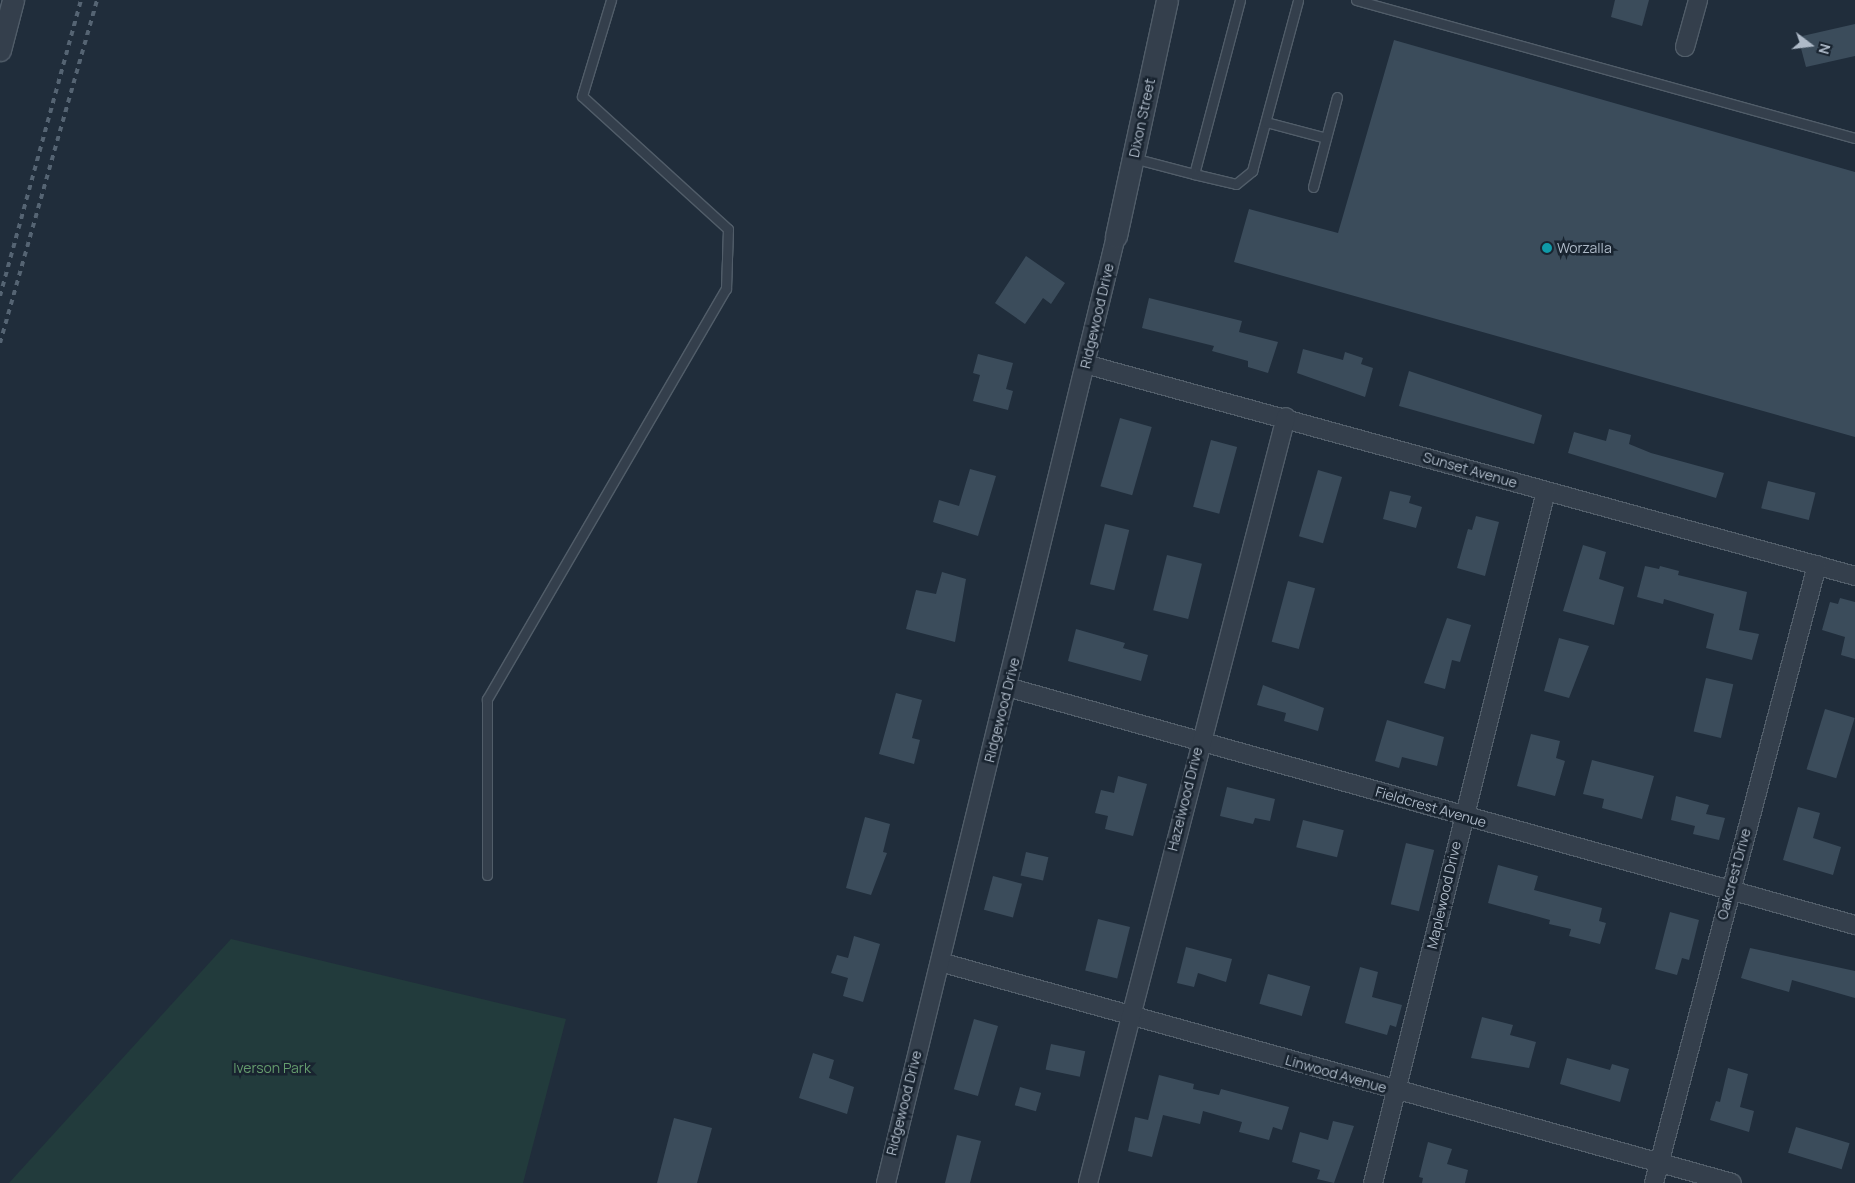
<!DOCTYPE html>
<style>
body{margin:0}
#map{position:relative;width:1855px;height:1183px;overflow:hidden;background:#202d3b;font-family:Manrope,sans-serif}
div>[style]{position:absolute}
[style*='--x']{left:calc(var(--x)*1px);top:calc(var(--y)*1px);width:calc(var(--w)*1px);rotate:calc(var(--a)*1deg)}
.green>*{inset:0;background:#223b3c}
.building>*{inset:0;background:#3b4c5b;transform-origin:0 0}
.roads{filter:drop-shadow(1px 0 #515d69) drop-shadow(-1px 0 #515d69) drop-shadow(0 1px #515d69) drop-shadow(0 -1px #515d69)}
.service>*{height:9px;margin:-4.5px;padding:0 4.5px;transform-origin:4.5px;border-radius:4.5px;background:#343f4c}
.minor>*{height:18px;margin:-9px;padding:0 9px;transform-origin:9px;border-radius:9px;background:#343f4c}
.tertiary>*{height:21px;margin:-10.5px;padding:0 10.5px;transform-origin:10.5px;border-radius:10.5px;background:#343f4c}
.rail>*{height:4px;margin-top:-2px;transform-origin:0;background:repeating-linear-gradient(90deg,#556473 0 5px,transparent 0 10px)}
.dots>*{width:14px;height:14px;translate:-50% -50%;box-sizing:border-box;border:2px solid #192430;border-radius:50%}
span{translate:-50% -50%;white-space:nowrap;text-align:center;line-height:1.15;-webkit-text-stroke:5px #192430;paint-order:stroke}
.street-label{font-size:14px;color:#aebac8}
.poi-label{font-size:14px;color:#aebac8}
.left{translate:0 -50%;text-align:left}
.park-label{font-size:14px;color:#649b6d}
.north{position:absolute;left:1785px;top:20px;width:50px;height:50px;-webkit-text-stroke:4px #192430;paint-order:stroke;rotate:105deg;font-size:14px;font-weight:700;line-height:20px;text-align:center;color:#aebac8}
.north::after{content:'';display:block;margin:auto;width:18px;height:22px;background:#aebac8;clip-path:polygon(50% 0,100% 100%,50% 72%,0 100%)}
</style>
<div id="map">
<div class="green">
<i style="clip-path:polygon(231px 939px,566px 1019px,523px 1183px,9px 1183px)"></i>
</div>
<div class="building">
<i style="clip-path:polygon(1615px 0,1649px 0,1642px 26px,1611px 17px)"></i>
<i style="clip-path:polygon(1855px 24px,1855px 56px,1806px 67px,1798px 37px)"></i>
<i style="clip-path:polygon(1394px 40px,1855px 172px,1855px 437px,1234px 262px,1249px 209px,1338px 233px)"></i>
<i style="clip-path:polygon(1026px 256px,1065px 283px,1051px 304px,1043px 298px,1025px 324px,995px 303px)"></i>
<i style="clip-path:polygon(1149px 298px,1242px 321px,1239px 332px,1278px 342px,1268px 373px,1248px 367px,1248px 361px,1212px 351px,1214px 346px,1142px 328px)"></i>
<i style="clip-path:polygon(1303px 349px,1343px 360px,1345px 352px,1363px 358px,1361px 364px,1373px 368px,1365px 397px,1297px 373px)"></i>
<i style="clip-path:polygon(978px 354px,1013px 363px,1006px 389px,1013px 391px,1008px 410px,973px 401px,980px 375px,973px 373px)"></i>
<i style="clip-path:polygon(1409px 371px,1542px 415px,1534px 444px,1399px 406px)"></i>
<i style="left:1120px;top:418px;width:33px;height:71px;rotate:16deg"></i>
<i style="clip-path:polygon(1609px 429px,1631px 435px,1629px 444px,1651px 453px,1724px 473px,1716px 498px,1568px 453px,1574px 432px,1606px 441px)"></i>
<i style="left:1211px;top:440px;width:27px;height:69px;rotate:15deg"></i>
<i style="clip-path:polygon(970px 469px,996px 476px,978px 536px,933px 522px,939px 500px,959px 506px)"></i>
<i style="left:1318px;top:470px;width:25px;height:69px;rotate:16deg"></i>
<i style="left:1768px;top:481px;width:49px;height:28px;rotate:14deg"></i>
<i style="clip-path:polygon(1390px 491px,1411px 496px,1409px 503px,1422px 507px,1416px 528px,1383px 519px)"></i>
<i style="clip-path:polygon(1476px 516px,1499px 522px,1485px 576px,1457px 568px,1468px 529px,1472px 530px)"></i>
<i style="left:1105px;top:524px;width:25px;height:62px;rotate:14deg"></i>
<i style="clip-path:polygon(1583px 545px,1606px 552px,1599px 579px,1624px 587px,1614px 625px,1563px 611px)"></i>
<i style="left:1167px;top:555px;width:36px;height:57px;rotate:14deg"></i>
<i style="clip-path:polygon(1645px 566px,1659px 569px,1660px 566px,1679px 571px,1678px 575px,1747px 592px,1739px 630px,1759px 634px,1752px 660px,1706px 648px,1714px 614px,1664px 599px,1663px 604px,1637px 597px)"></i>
<i style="clip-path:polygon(942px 572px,966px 579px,955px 642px,906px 629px,916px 590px,936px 594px)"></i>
<i style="left:1288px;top:581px;width:28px;height:63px;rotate:15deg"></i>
<i style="clip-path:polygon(1840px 598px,1855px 602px,1855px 659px,1841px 655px,1845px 637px,1822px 630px,1830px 602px,1838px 604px)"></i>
<i style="clip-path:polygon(1447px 618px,1471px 625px,1460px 662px,1452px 660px,1445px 689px,1424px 683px)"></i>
<i style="clip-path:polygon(1076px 629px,1125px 643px,1123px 648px,1148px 655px,1141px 681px,1068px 661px)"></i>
<i style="clip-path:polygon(1559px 638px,1589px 646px,1569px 698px,1544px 691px)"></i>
<i style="left:1706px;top:678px;width:28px;height:55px;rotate:13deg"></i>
<i style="clip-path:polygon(1263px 685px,1324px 708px,1318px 731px,1284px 721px,1286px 713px,1257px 705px)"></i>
<i style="clip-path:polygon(896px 693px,922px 700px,912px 738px,920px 740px,914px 764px,879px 754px)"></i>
<i style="left:1825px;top:709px;width:31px;height:63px;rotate:17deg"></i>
<i style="clip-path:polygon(1387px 720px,1444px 737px,1437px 766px,1402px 757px,1399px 768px,1375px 761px)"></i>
<i style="clip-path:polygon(1531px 734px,1560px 741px,1556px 758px,1565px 761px,1555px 796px,1517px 786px)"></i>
<i style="clip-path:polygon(1592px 760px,1654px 776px,1642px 819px,1602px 808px,1604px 799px,1583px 794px)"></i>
<i style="clip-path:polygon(1118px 776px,1147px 784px,1133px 836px,1105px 829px,1108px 816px,1095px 813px,1101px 790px,1114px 793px)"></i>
<i style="clip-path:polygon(1227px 787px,1275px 799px,1270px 821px,1255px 818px,1253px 824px,1220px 816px)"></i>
<i style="clip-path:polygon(1676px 796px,1709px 805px,1706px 814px,1725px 818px,1719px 840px,1693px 834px,1695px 826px,1671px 820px)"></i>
<i style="clip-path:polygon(1798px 807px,1820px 813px,1813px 838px,1841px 847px,1833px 875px,1783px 860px)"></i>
<i style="clip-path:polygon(865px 817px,890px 824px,883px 852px,887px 853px,871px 895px,846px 888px)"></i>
<i style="left:1303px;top:820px;width:42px;height:28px;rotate:14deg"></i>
<i style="left:1406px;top:843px;width:29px;height:63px;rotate:14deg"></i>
<i style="left:1026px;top:852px;width:23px;height:24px;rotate:13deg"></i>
<i style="clip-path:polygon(1498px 865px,1538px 876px,1534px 890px,1602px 908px,1599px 921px,1606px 923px,1600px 944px,1569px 936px,1571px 929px,1549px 924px,1550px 920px,1488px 903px)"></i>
<i style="left:993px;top:876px;width:30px;height:35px;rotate:15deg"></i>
<i style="clip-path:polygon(1670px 912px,1699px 920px,1689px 960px,1682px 958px,1677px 975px,1655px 969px)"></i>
<i style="left:1098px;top:919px;width:33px;height:53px;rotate:14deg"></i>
<i style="clip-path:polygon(854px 936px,880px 944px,863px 1002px,843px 996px,848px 978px,831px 973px,837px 955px,848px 958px)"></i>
<i style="clip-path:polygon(1186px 947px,1232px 959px,1226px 982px,1198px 973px,1194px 987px,1177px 983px)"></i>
<i style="clip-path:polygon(1750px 948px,1855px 971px,1855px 998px,1792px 980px,1789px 992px,1741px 978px)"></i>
<i style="clip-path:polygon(1360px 967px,1378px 972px,1372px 997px,1402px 1005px,1396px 1027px,1390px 1025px,1387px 1035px,1345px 1023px)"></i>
<i style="left:1268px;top:974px;width:44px;height:31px;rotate:16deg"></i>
<i style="clip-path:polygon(1482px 1017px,1513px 1025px,1510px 1035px,1536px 1042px,1529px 1068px,1471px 1058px)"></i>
<i style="left:974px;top:1019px;width:25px;height:73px;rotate:16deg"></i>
<i style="left:1051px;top:1044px;width:35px;height:26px;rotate:12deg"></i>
<i style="clip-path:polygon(813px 1053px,834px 1060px,829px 1078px,854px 1087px,847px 1114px,799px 1098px)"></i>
<i style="clip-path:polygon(1567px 1058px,1610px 1070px,1612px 1064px,1629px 1069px,1620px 1102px,1560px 1084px)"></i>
<i style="clip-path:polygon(1728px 1068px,1748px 1074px,1740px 1107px,1754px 1111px,1749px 1132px,1710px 1120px,1716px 1101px,1720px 1102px)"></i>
<i style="clip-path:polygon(1159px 1075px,1194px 1084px,1193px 1089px,1219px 1095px,1221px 1089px,1289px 1107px,1282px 1130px,1273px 1127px,1269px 1140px,1239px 1132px,1242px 1122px,1203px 1111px,1200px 1124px,1163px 1115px,1152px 1157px,1128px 1151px,1135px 1117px,1148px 1120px)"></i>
<i style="left:1020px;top:1087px;width:22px;height:19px;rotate:16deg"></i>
<i style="clip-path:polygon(674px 1118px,712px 1128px,697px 1183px,657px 1183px)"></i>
<i style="clip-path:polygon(1333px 1121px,1354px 1126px,1334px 1183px,1317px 1179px,1320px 1170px,1292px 1162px,1300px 1132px,1328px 1140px)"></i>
<i style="left:1796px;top:1127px;width:56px;height:27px;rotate:17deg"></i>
<i style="clip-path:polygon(957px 1135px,981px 1141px,970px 1183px,945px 1183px)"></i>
<i style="clip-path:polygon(1428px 1142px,1452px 1149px,1447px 1164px,1468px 1170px,1465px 1183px,1422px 1183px,1423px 1178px,1419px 1177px)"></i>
</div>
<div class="roads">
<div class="service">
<i style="--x:1240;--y:0;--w:180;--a:104.8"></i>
<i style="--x:1194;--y:174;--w:43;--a:13.4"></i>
<i style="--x:1236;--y:184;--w:21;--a:-39"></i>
<i style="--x:1252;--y:171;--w:177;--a:-74.9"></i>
<i style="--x:1356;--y:0;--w:518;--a:15.46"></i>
<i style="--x:1266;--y:122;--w:62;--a:14.9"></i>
<i style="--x:1133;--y:158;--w:63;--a:14.7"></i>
<i style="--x:1313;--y:187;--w:93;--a:-75.1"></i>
<i style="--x:487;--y:875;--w:176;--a:-90"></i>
<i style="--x:487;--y:699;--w:475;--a:-59.8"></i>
<i style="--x:726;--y:289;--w:60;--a:-88.1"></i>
<i style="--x:728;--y:229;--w:197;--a:-137.7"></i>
<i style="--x:582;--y:96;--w:100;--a:-73.2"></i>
</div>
<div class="minor">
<i style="--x:1685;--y:47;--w:49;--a:-74.5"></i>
<i style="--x:1085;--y:364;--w:799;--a:15.39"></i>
<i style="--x:1007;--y:687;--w:881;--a:15.68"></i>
<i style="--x:940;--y:962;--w:822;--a:15.59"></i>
<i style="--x:886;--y:1183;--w:975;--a:-76.35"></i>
<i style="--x:1088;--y:1183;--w:791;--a:-75.51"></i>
<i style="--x:1373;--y:1183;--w:713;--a:-75.96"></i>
<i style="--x:1654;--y:1183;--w:639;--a:-75.22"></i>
</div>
<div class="tertiary">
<i style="--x:0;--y:50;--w:52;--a:-75.4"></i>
<i style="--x:1116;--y:236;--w:241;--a:-77.8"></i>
</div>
</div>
<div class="rail">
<i style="--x:0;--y:296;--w:307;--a:-74.7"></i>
<i style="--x:0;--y:343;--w:356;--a:-74.2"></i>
</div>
<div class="dots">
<i style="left:1547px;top:248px;background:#0f9aa8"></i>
</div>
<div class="street-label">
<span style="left:1142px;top:118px;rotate:-78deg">Dixon Street</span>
<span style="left:1097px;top:316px;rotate:-77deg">Ridgewood Drive</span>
<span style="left:1470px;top:470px;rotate:16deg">Sunset Avenue</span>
<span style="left:1002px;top:710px;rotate:-76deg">Ridgewood Drive</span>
<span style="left:1185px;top:799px;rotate:-76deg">Hazelwood Drive</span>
<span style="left:1431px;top:807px;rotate:16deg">Fieldcrest Avenue</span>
<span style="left:1734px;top:874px;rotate:-75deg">Oakcrest Drive</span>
<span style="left:1444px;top:895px;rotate:-77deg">Maplewood Drive</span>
<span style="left:1336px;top:1074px;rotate:16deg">Linwood Avenue</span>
<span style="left:904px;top:1103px;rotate:-76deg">Ridgewood Drive</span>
</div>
<div class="poi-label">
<span class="left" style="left:1557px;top:248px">Worzalla</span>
</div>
<div class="park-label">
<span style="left:272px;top:1068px">Iverson Park</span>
</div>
<div class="north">N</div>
</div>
